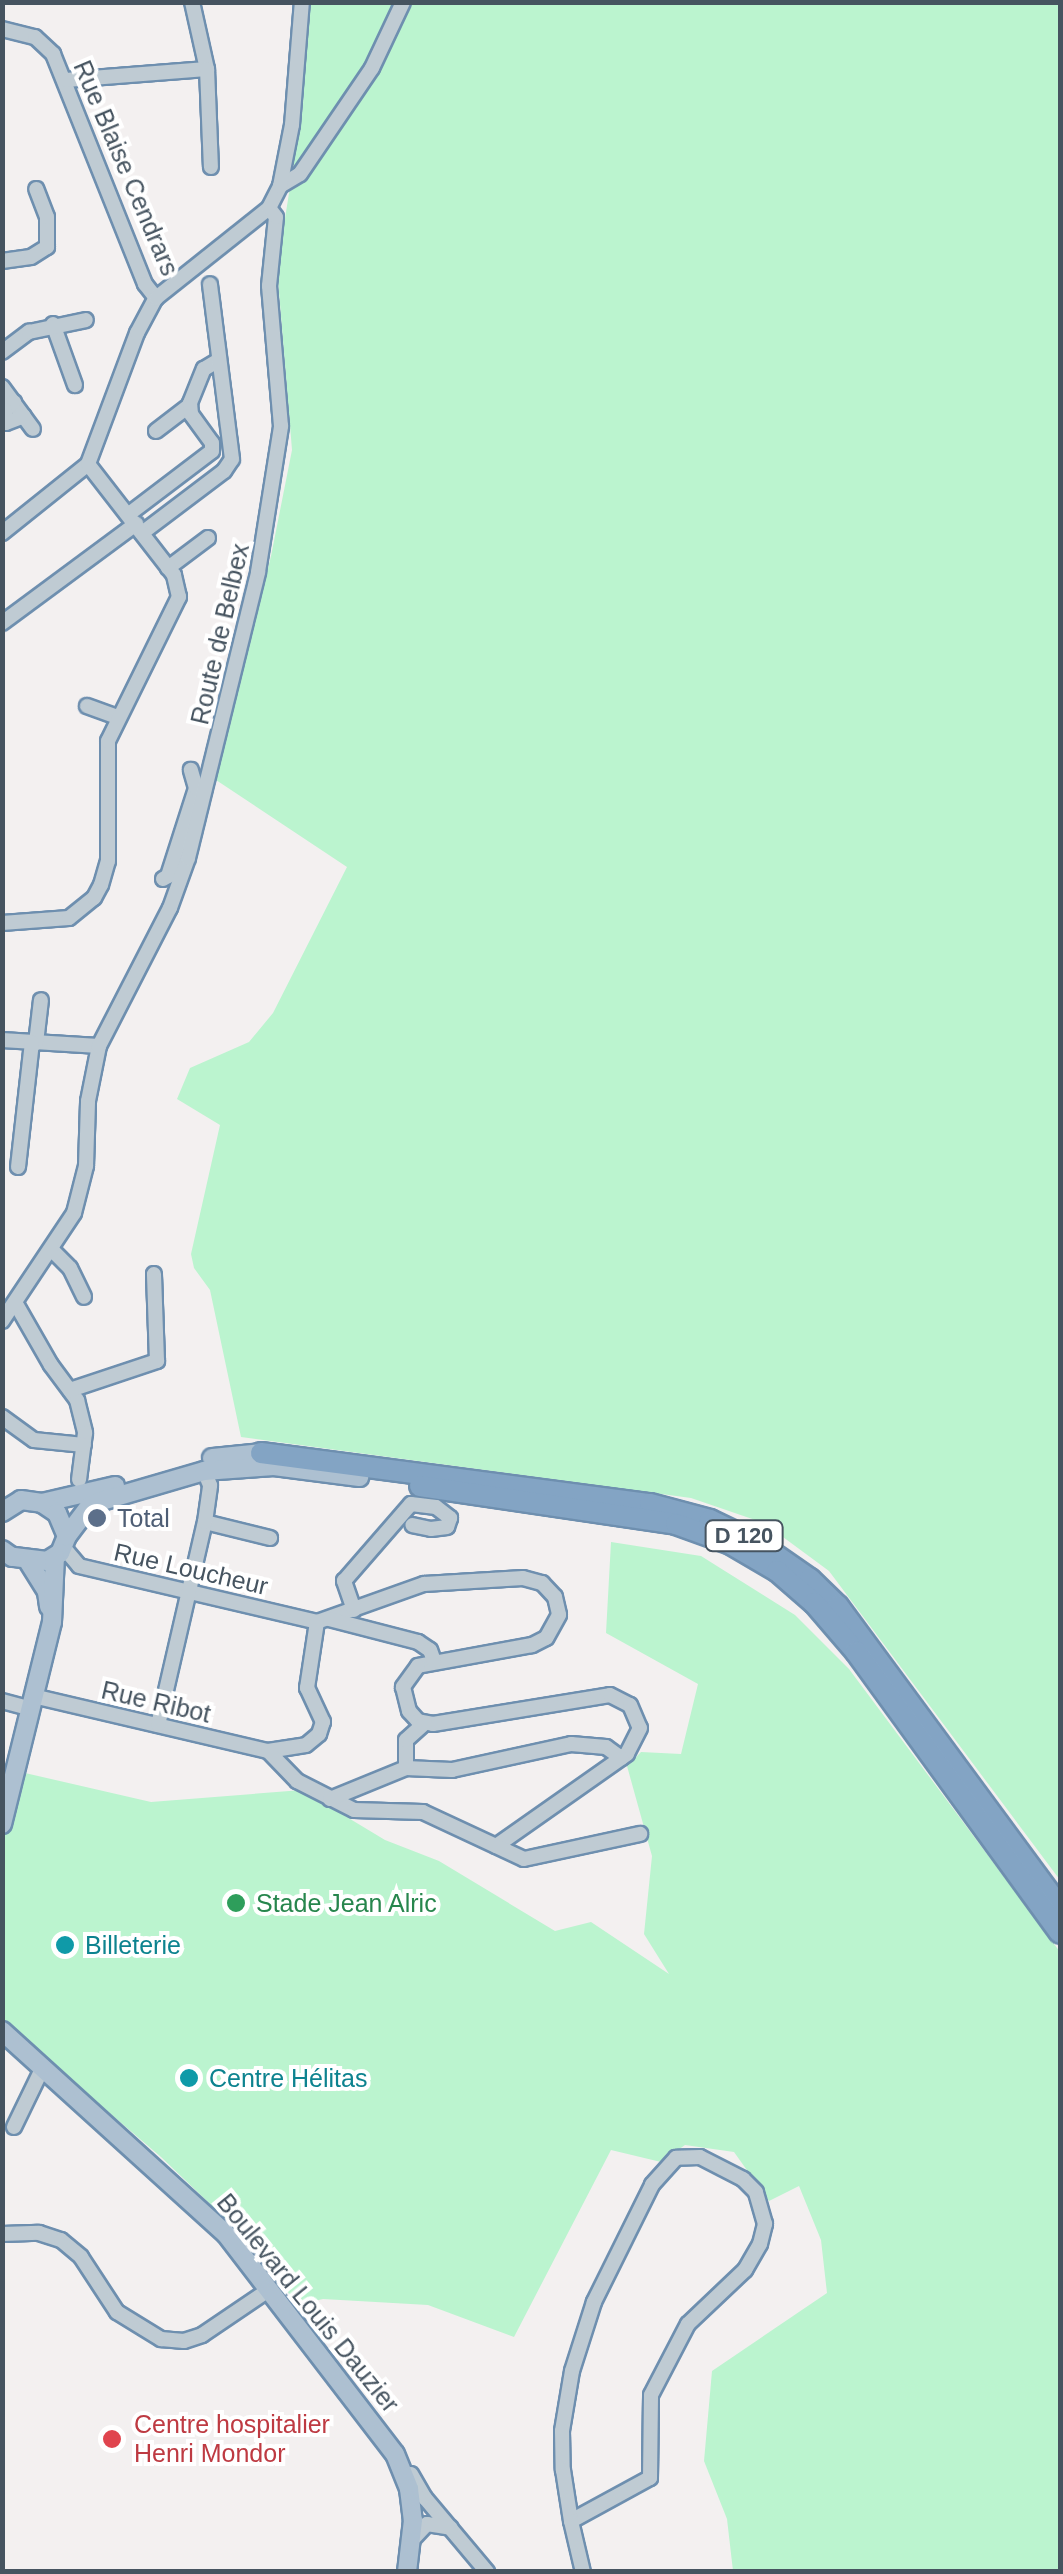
<!DOCTYPE html>
<meta charset="utf-8">
<style>
body{margin:0}
#map{position:relative;width:1063px;height:2574px;overflow:hidden;background:#f3f0f0;font-family:Helvetica,sans-serif}
div>[style]{position:absolute}
[style*='--x']{left:calc(var(--x)*1px);top:calc(var(--y)*1px);width:calc(var(--w)*1px);rotate:calc(var(--a)*1deg)}
.green>*{inset:0;background:#bbf4cf}
.roads{filter:drop-shadow(2px 0 #6e8faf) drop-shadow(-2px 0 #6e8faf) drop-shadow(0 2px #6e8faf) drop-shadow(0 -2px #6e8faf)}
.minor>*{height:14px;margin:-7px;padding:0 7px;transform-origin:7px;border-radius:7px;background:#bfcbd3}
.major>*{height:18px;margin:-9px;padding:0 9px;transform-origin:9px;border-radius:9px;background:#adc0d1}
.highway>*{height:20px;margin:-10px;padding:0 10px;transform-origin:10px;border-radius:10px;background:#83a4c4}
.dots>*{width:28px;height:28px;translate:-50% -50%;box-sizing:border-box;border:5px solid #fff;border-radius:50%}
span{translate:-50% -50%;white-space:nowrap;text-align:center;line-height:1.15;-webkit-text-stroke:8px #fff;paint-order:stroke}
.shield-label span{padding:2px 8px;background:#fff;border:2px solid;border-radius:8px;-webkit-text-stroke-width:0}
.shield-label{font-size:22px;color:#465460;font-weight:700}
.street-label{font-size:25px;color:#465460}
.service-label{font-size:25px;color:#4e5e75}
.left{translate:0 -50%;text-align:left}
.leisure-label{font-size:25px;color:#27864d}
.culture-label{font-size:25px;color:#0d838f}
.health-label{font-size:25px;color:#be3a42}
.frame{position:absolute;inset:0;border:5px solid #465460;pointer-events:none}
</style>
<div id="map">
<div class="green">
<i style="clip-path:polygon(306px 3px,1060px 3px,1060px 1880px,829px 1571px,764px 1523px,691px 1498px,241px 1437px,210px 1290px,194px 1268px,191px 1254px,220px 1125px,177px 1099px,190px 1068px,249px 1042px,273px 1013px,347px 867px,216px 780px,271px 556px,292px 450px,277px 268px,303px 106px)"></i>
<i style="clip-path:polygon(611px 1542px,701px 1556px,795px 1615px,849px 1669px,1060px 1952px,1060px 2571px,733px 2571px,727px 2519px,704px 2461px,712px 2371px,827px 2293px,821px 2240px,799px 2186px,769px 2201px,734px 2152px,685px 2145px,661px 2162px,611px 2150px,514px 2337px,428px 2305px,323px 2299px,297px 2305px,258px 2250px,161px 2157px,3px 2022px,2px 1838px,18px 1805px,25px 1773px,151px 1802px,302px 1790px,385px 1840px,439px 1861px,555px 1931px,591px 1922px,669px 1974px,644px 1934px,652px 1856px,627px 1766px,641px 1752px,681px 1754px,698px 1684px,606px 1633px)"></i>
</div>
<div class="roads">
<div class="minor">
<i style="--x:192;--y:2;--w:69;--a:77.4"></i>
<i style="--x:2;--y:29;--w:34;--a:14"></i>
<i style="--x:35;--y:37;--w:25;--a:43"></i>
<i style="--x:53;--y:54;--w:248;--a:68.2"></i>
<i style="--x:145;--y:284;--w:18;--a:52"></i>
<i style="--x:66;--y:80;--w:141;--a:-4.5"></i>
<i style="--x:207;--y:69;--w:98;--a:87.7"></i>
<i style="--x:280;--y:186;--w:23;--a:-31"></i>
<i style="--x:300;--y:174;--w:128;--a:-55.8"></i>
<i style="--x:372;--y:68;--w:73;--a:-64.8"></i>
<i style="--x:2;--y:261;--w:29;--a:-8"></i>
<i style="--x:31;--y:257;--w:19;--a:-32"></i>
<i style="--x:47;--y:247;--w:30;--a:-90"></i>
<i style="--x:47;--y:217;--w:30;--a:-111"></i>
<i style="--x:53;--y:324;--w:65;--a:70.2"></i>
<i style="--x:2;--y:352;--w:34;--a:-37"></i>
<i style="--x:29;--y:332;--w:58;--a:-11.9"></i>
<i style="--x:2;--y:387;--w:52;--a:53.6"></i>
<i style="--x:14;--y:402;--w:12;--a:138"></i>
<i style="--x:5;--y:410;--w:13;--a:86"></i>
<i style="--x:6;--y:423;--w:19;--a:-21"></i>
<i style="--x:156;--y:431;--w:43;--a:-37.4"></i>
<i style="--x:129;--y:514;--w:104;--a:-37.2"></i>
<i style="--x:212;--y:451;--w:8;--a:-90"></i>
<i style="--x:212;--y:443;--w:36;--a:-126"></i>
<i style="--x:191;--y:414;--w:11;--a:-95"></i>
<i style="--x:190;--y:403;--w:37;--a:-68"></i>
<i style="--x:204;--y:369;--w:17;--a:-31"></i>
<i style="--x:2;--y:533;--w:110;--a:-38.7"></i>
<i style="--x:88;--y:464;--w:140;--a:-69.5"></i>
<i style="--x:137;--y:333;--w:40;--a:-62"></i>
<i style="--x:156;--y:298;--w:144;--a:-38.5"></i>
<i style="--x:142;--y:533;--w:103;--a:-37.1"></i>
<i style="--x:224;--y:471;--w:14;--a:-56"></i>
<i style="--x:232;--y:459;--w:176;--a:-97.2"></i>
<i style="--x:168;--y:568;--w:50;--a:-36.9"></i>
<i style="--x:2;--y:623;--w:167;--a:-36.5"></i>
<i style="--x:87;--y:706;--w:33;--a:20"></i>
<i style="--x:163;--y:879;--w:6;--a:-31"></i>
<i style="--x:168;--y:876;--w:92;--a:-72.3"></i>
<i style="--x:196;--y:788;--w:19;--a:-106"></i>
<i style="--x:2;--y:923;--w:67;--a:-4.3"></i>
<i style="--x:69;--y:918;--w:32;--a:-39"></i>
<i style="--x:94;--y:898;--w:15;--a:-62"></i>
<i style="--x:101;--y:885;--w:25;--a:-74"></i>
<i style="--x:108;--y:861;--w:120;--a:-90"></i>
<i style="--x:108;--y:741;--w:161;--a:-63.8"></i>
<i style="--x:179;--y:597;--w:23;--a:-103"></i>
<i style="--x:174;--y:575;--w:140;--a:-127.8"></i>
<i style="--x:2;--y:1040;--w:97;--a:3.5"></i>
<i style="--x:36;--y:1043;--w:43;--a:-83.4"></i>
<i style="--x:18;--y:1167;--w:125;--a:-83.6"></i>
<i style="--x:52;--y:1250;--w:25;--a:45"></i>
<i style="--x:70;--y:1268;--w:32;--a:64"></i>
<i style="--x:16;--y:1304;--w:70;--a:60.2"></i>
<i style="--x:51;--y:1365;--w:44;--a:53.4"></i>
<i style="--x:77;--y:1400;--w:34;--a:76"></i>
<i style="--x:85;--y:1433;--w:47;--a:97.3"></i>
<i style="--x:2;--y:1321;--w:130;--a:-56.3"></i>
<i style="--x:74;--y:1213;--w:49;--a:-75.7"></i>
<i style="--x:86;--y:1166;--w:65;--a:-88.2"></i>
<i style="--x:88;--y:1101;--w:56;--a:-78.7"></i>
<i style="--x:99;--y:1046;--w:155;--a:-62.8"></i>
<i style="--x:170;--y:908;--w:53;--a:-70.2"></i>
<i style="--x:188;--y:858;--w:294;--a:-76.2"></i>
<i style="--x:258;--y:572;--w:148;--a:-81"></i>
<i style="--x:281;--y:426;--w:141;--a:-94.9"></i>
<i style="--x:269;--y:286;--w:69;--a:-84.2"></i>
<i style="--x:276;--y:217;--w:11;--a:-128"></i>
<i style="--x:269;--y:208;--w:25;--a:-63"></i>
<i style="--x:280;--y:186;--w:62;--a:-78.9"></i>
<i style="--x:292;--y:125;--w:123;--a:-85.4"></i>
<i style="--x:70;--y:1390;--w:92;--a:-18.4"></i>
<i style="--x:157;--y:1361;--w:87;--a:-92"></i>
<i style="--x:2;--y:1417;--w:39;--a:36"></i>
<i style="--x:34;--y:1440;--w:50;--a:5.7"></i>
<i style="--x:205;--y:1522;--w:67;--a:13.8"></i>
<i style="--x:64;--y:1548;--w:23;--a:50"></i>
<i style="--x:79;--y:1566;--w:244;--a:13.2"></i>
<i style="--x:317;--y:1622;--w:114;--a:-19.6"></i>
<i style="--x:424;--y:1584;--w:99;--a:-3.5"></i>
<i style="--x:523;--y:1578;--w:20;--a:15"></i>
<i style="--x:542;--y:1583;--w:19;--a:47"></i>
<i style="--x:555;--y:1597;--w:18;--a:77"></i>
<i style="--x:559;--y:1615;--w:26;--a:119"></i>
<i style="--x:546;--y:1638;--w:16;--a:153"></i>
<i style="--x:532;--y:1645;--w:116;--a:169.6"></i>
<i style="--x:418;--y:1666;--w:26;--a:126"></i>
<i style="--x:403;--y:1687;--w:25;--a:76"></i>
<i style="--x:409;--y:1711;--w:13;--a:48"></i>
<i style="--x:418;--y:1721;--w:15;--a:11"></i>
<i style="--x:433;--y:1724;--w:179;--a:-9.3"></i>
<i style="--x:610;--y:1695;--w:22;--a:27"></i>
<i style="--x:630;--y:1705;--w:25;--a:67"></i>
<i style="--x:640;--y:1728;--w:29;--a:117"></i>
<i style="--x:627;--y:1754;--w:160;--a:144.9"></i>
<i style="--x:354;--y:1610;--w:31;--a:-109"></i>
<i style="--x:344;--y:1581;--w:102;--a:-49"></i>
<i style="--x:411;--y:1504;--w:25;--a:7"></i>
<i style="--x:436;--y:1507;--w:18;--a:38"></i>
<i style="--x:450;--y:1518;--w:9;--a:108"></i>
<i style="--x:447;--y:1527;--w:16;--a:173"></i>
<i style="--x:431;--y:1529;--w:19;--a:-168"></i>
<i style="--x:329;--y:1619;--w:92;--a:14.5"></i>
<i style="--x:418;--y:1642;--w:14;--a:34"></i>
<i style="--x:430;--y:1650;--w:12;--a:70"></i>
<i style="--x:33;--y:1696;--w:241;--a:13.2"></i>
<i style="--x:268;--y:1751;--w:38;--a:-9"></i>
<i style="--x:306;--y:1745;--w:17;--a:-40"></i>
<i style="--x:319;--y:1734;--w:13;--a:-72"></i>
<i style="--x:323;--y:1722;--w:38;--a:-115"></i>
<i style="--x:307;--y:1688;--w:67;--a:-81.4"></i>
<i style="--x:2;--y:1701;--w:30;--a:15"></i>
<i style="--x:158;--y:1725;--w:208;--a:-77"></i>
<i style="--x:205;--y:1522;--w:37;--a:-82"></i>
<i style="--x:210;--y:1485;--w:15;--a:-113"></i>
<i style="--x:268;--y:1751;--w:42;--a:46"></i>
<i style="--x:297;--y:1781;--w:64;--a:27"></i>
<i style="--x:354;--y:1810;--w:69;--a:1.7"></i>
<i style="--x:423;--y:1812;--w:111;--a:25"></i>
<i style="--x:524;--y:1859;--w:119;--a:-12.2"></i>
<i style="--x:406;--y:1768;--w:46;--a:2.5"></i>
<i style="--x:452;--y:1770;--w:122;--a:-12.3"></i>
<i style="--x:571;--y:1744;--w:35;--a:5"></i>
<i style="--x:606;--y:1747;--w:19;--a:36"></i>
<i style="--x:330;--y:1799;--w:82;--a:-22.2"></i>
<i style="--x:406;--y:1768;--w:28;--a:-90"></i>
<i style="--x:406;--y:1740;--w:25;--a:-42"></i>
<i style="--x:14;--y:2127;--w:67;--a:-64.2"></i>
<i style="--x:2;--y:2234;--w:37;--a:-2"></i>
<i style="--x:39;--y:2233;--w:23;--a:18"></i>
<i style="--x:61;--y:2240;--w:26;--a:40"></i>
<i style="--x:81;--y:2257;--w:66;--a:56.8"></i>
<i style="--x:117;--y:2312;--w:52;--a:31.5"></i>
<i style="--x:161;--y:2339;--w:23;--a:5"></i>
<i style="--x:184;--y:2341;--w:19;--a:-18"></i>
<i style="--x:202;--y:2335;--w:82;--a:-34.1"></i>
<i style="--x:411;--y:2474;--w:28;--a:60"></i>
<i style="--x:425;--y:2498;--w:97;--a:50"></i>
<i style="--x:571;--y:2521;--w:90;--a:-28.6"></i>
<i style="--x:650;--y:2478;--w:83;--a:-89.3"></i>
<i style="--x:651;--y:2395;--w:80;--a:-62.5"></i>
<i style="--x:688;--y:2324;--w:79;--a:-43.5"></i>
<i style="--x:745;--y:2270;--w:30;--a:-60"></i>
<i style="--x:760;--y:2244;--w:21;--a:-76"></i>
<i style="--x:765;--y:2224;--w:33;--a:-106"></i>
<i style="--x:756;--y:2192;--w:18;--a:-135"></i>
<i style="--x:743;--y:2179;--w:48;--a:-152.9"></i>
<i style="--x:700;--y:2157;--w:24;--a:178"></i>
<i style="--x:676;--y:2158;--w:36;--a:132"></i>
<i style="--x:652;--y:2185;--w:131;--a:116.4"></i>
<i style="--x:594;--y:2302;--w:72;--a:107.7"></i>
<i style="--x:572;--y:2371;--w:61;--a:99.5"></i>
<i style="--x:562;--y:2431;--w:39;--a:89"></i>
<i style="--x:563;--y:2470;--w:52;--a:81.1"></i>
<i style="--x:571;--y:2521;--w:52;--a:76.8"></i>
<i style="--x:412;--y:2540;--w:22;--a:-47"></i>
<i style="--x:427;--y:2524;--w:24;--a:9"></i>
</div>
<div class="major">
<i style="--x:212;--y:1458;--w:49;--a:-5.8"></i>
<i style="--x:42;--y:1503;--w:75;--a:-13.1"></i>
<i style="--x:2;--y:1512;--w:22;--a:-32"></i>
<i style="--x:21;--y:1500;--w:21;--a:8"></i>
<i style="--x:42;--y:1503;--w:18;--a:34"></i>
<i style="--x:57;--y:1513;--w:25;--a:67"></i>
<i style="--x:67;--y:1536;--w:18;--a:112"></i>
<i style="--x:60;--y:1553;--w:15;--a:148"></i>
<i style="--x:47;--y:1561;--w:35;--a:-173"></i>
<i style="--x:12;--y:1557;--w:12;--a:-145"></i>
<i style="--x:67;--y:1536;--w:36;--a:-53"></i>
<i style="--x:89;--y:1507;--w:10;--a:-29"></i>
<i style="--x:98;--y:1502;--w:110;--a:-16.3"></i>
<i style="--x:204;--y:1471;--w:70;--a:-4.1"></i>
<i style="--x:274;--y:1466;--w:86;--a:7.4"></i>
<i style="--x:28;--y:1561;--w:36;--a:58"></i>
<i style="--x:47;--y:1592;--w:15;--a:82"></i>
<i style="--x:2;--y:1824;--w:208;--a:-76.1"></i>
<i style="--x:52;--y:1622;--w:65;--a:-87.4"></i>
<i style="--x:2;--y:2031;--w:302;--a:42.2"></i>
<i style="--x:226;--y:2234;--w:277;--a:52.5"></i>
<i style="--x:395;--y:2454;--w:38;--a:68"></i>
<i style="--x:409;--y:2489;--w:31;--a:83"></i>
<i style="--x:413;--y:2520;--w:52;--a:96.6"></i>
</div>
<div class="highway">
<i style="--x:261;--y:1453;--w:392;--a:7.5"></i>
<i style="--x:650;--y:1504;--w:62;--a:14.9"></i>
<i style="--x:710;--y:1520;--w:53;--a:25.6"></i>
<i style="--x:758;--y:1543;--w:63;--a:34.7"></i>
<i style="--x:810;--y:1579;--w:39;--a:44"></i>
<i style="--x:838;--y:1606;--w:374;--a:53.6"></i>
<i style="--x:420;--y:1486;--w:259;--a:8.4"></i>
<i style="--x:676;--y:1524;--w:59;--a:20"></i>
<i style="--x:731;--y:1544;--w:53;--a:30.4"></i>
<i style="--x:777;--y:1571;--w:49;--a:40.9"></i>
<i style="--x:814;--y:1603;--w:65;--a:49.4"></i>
<i style="--x:856;--y:1652;--w:347;--a:54"></i>
</div>
</div>
<div class="dots">
<i style="left:97px;top:1518px;background:#5c6f8a"></i>
<i style="left:236px;top:1903px;background:#2e9e5b"></i>
<i style="left:65px;top:1945px;background:#0f9aa8"></i>
<i style="left:189px;top:2078px;background:#0f9aa8"></i>
<i style="left:112px;top:2439px;background:#e0444e"></i>
</div>
<div class="shield-label">
<span style="left:744px;top:1536px">D 120</span>
</div>
<div class="street-label">
<span style="left:126px;top:168px;rotate:67deg">Rue Blaise Cendrars</span>
<span style="left:220px;top:634px;rotate:-77deg">Route de Belbex</span>
<span style="left:191px;top:1569px;rotate:13deg">Rue Loucheur</span>
<span style="left:156px;top:1702px;rotate:13deg">Rue Ribot</span>
<span style="left:308px;top:2303px;rotate:51deg">Boulevard Louis Dauzier</span>
</div>
<div class="service-label">
<span class="left" style="left:117px;top:1518px">Total</span>
</div>
<div class="leisure-label">
<span class="left" style="left:256px;top:1903px">Stade Jean Alric</span>
</div>
<div class="culture-label">
<span class="left" style="left:85px;top:1945px">Billeterie</span>
<span class="left" style="left:209px;top:2078px">Centre Hélitas</span>
</div>
<div class="health-label">
<span class="left" style="left:134px;top:2439px">Centre hospitalier<br>Henri Mondor</span>
</div>
<div class="frame"></div>
</div>
